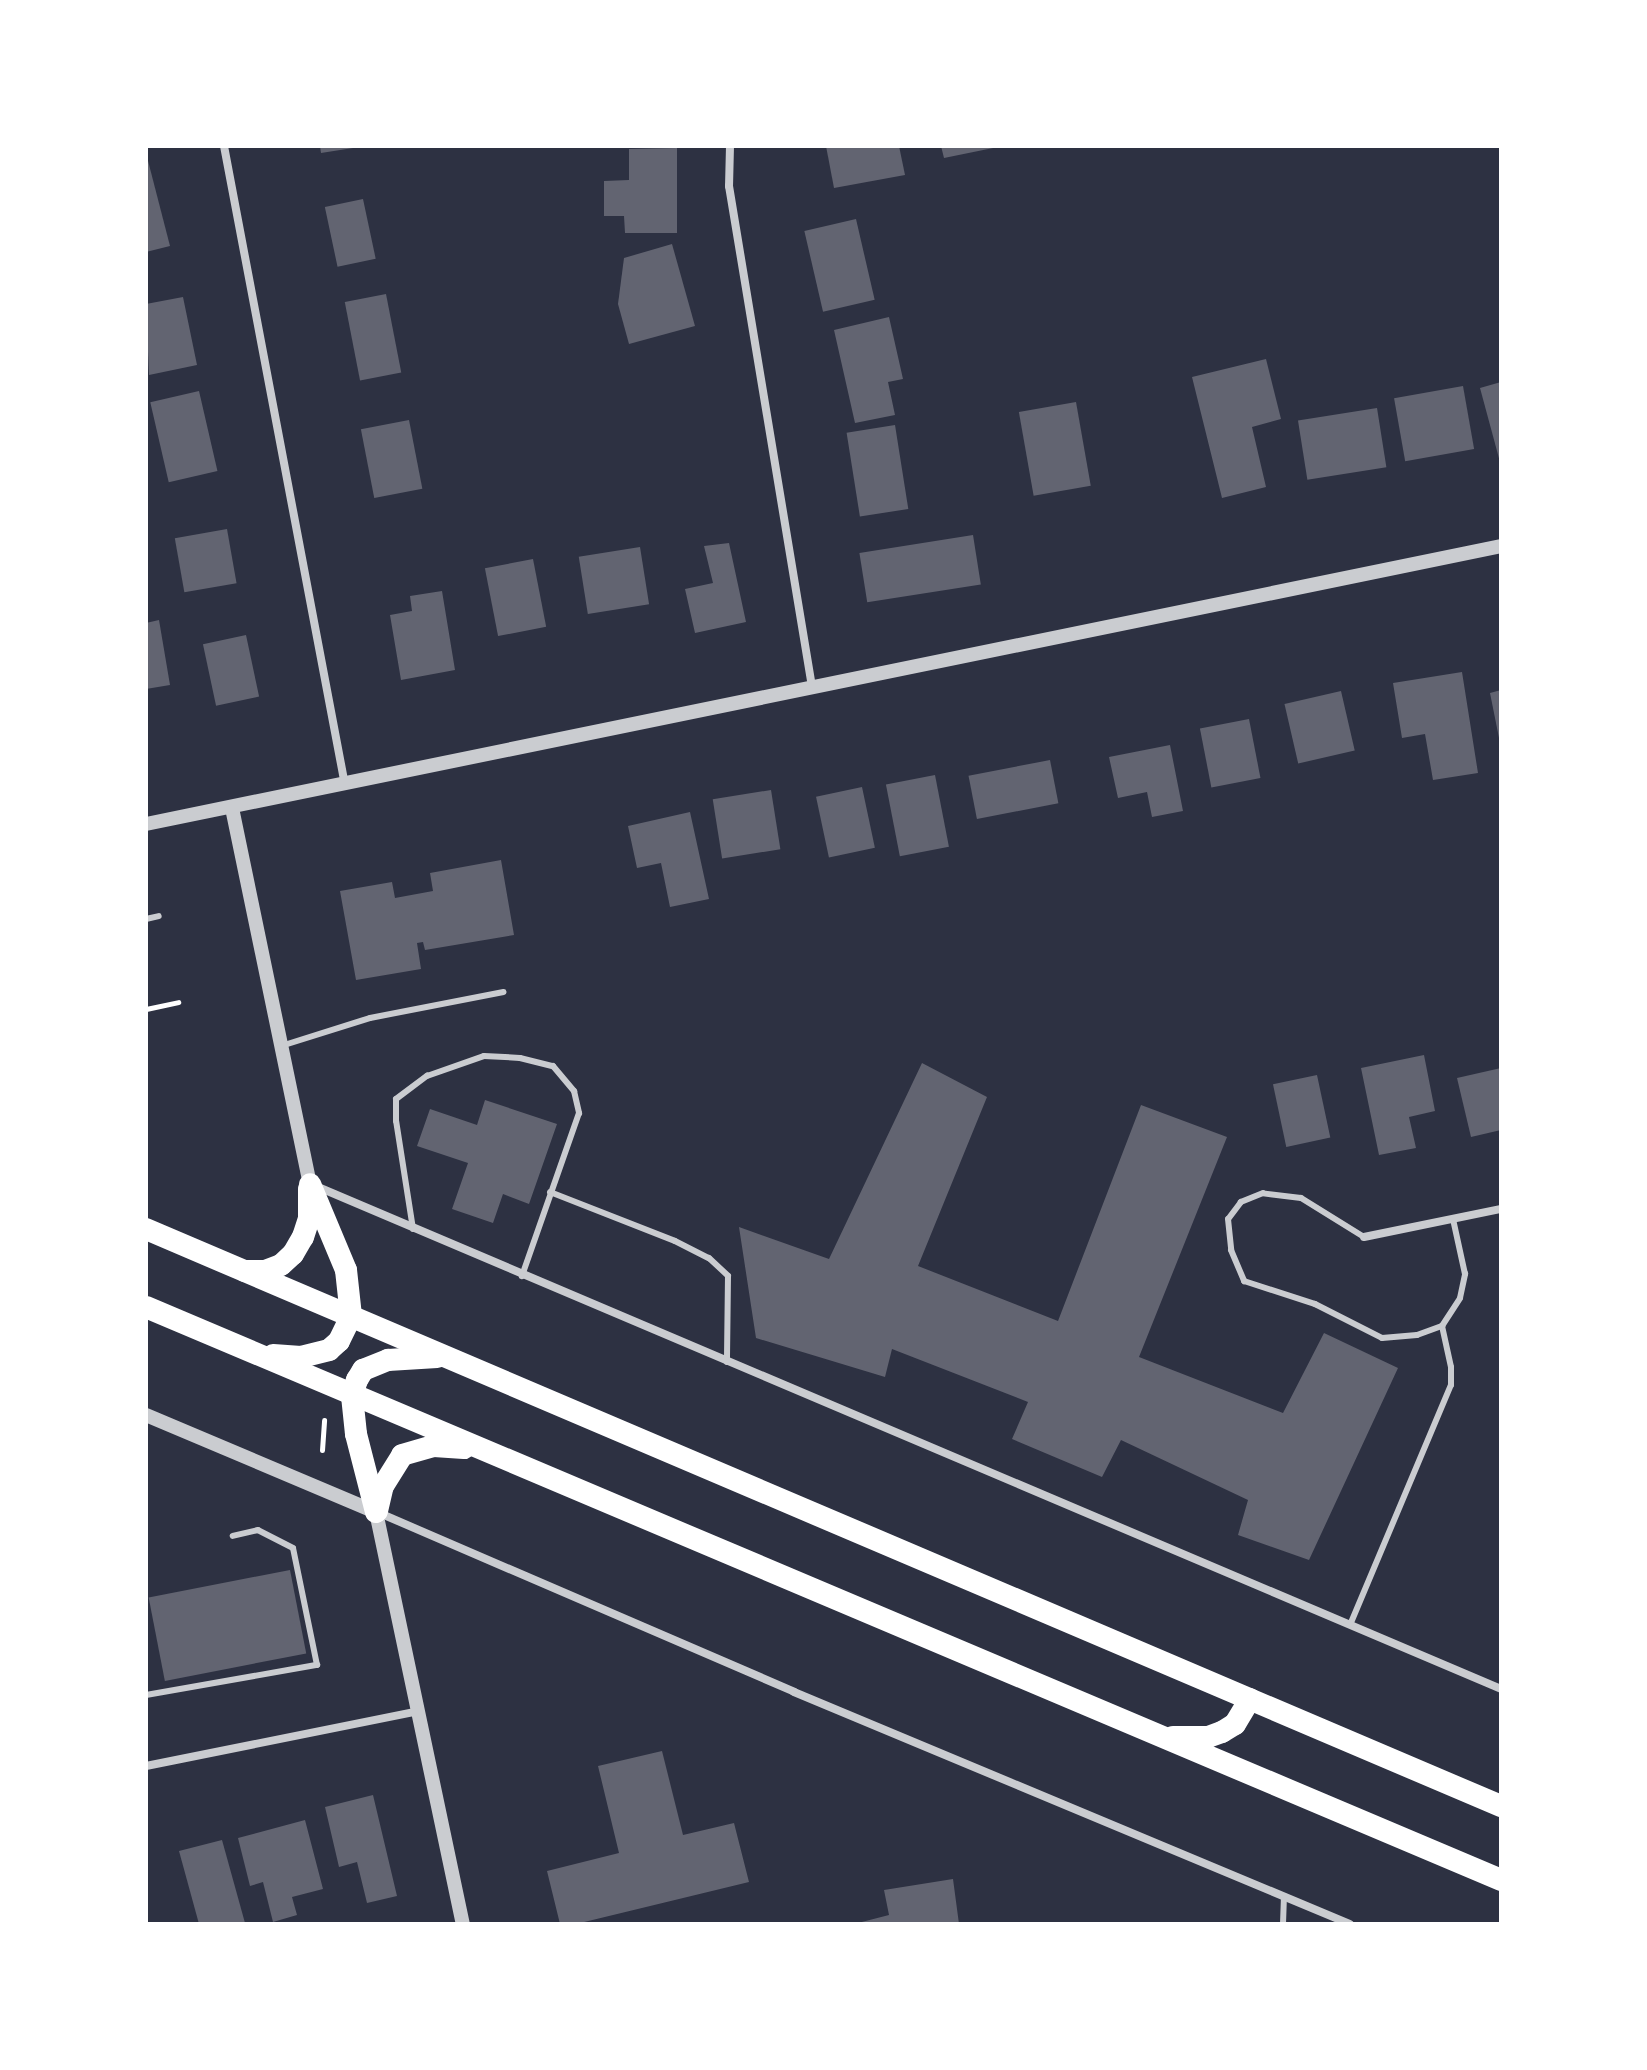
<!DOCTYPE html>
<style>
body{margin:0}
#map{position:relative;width:1647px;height:2070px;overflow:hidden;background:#2d3142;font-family:"Titillium Web",sans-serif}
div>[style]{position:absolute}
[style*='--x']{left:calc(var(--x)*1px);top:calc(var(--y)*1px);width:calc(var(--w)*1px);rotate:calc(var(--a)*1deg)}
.building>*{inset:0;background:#626471;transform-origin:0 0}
.path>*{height:5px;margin:-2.5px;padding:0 2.5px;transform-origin:2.5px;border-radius:2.5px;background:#fff}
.service>*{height:6px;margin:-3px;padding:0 3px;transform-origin:3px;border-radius:3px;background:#caccd0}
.minor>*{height:8px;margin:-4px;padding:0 4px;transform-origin:4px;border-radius:4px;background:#caccd0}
.tertiary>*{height:14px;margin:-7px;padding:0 7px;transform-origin:7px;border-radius:7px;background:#caccd0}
.trunk>*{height:22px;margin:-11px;padding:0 11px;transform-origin:11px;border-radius:11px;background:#fff}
span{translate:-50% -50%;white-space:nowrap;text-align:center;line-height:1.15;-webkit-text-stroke:6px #fff;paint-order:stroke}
.frame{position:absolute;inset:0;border:148px solid #fff;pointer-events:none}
</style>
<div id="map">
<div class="building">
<i style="clip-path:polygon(320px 146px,353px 146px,353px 148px,321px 153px)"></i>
<i style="clip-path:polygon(826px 146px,899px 146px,905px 175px,834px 188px)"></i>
<i style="clip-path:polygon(941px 146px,998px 146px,998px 147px,944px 158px)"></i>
<i style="clip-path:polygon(677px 148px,677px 233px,625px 233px,624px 216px,604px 216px,604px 181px,629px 180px,629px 149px)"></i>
<i style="clip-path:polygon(146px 153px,170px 246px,146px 252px)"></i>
<i style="left:363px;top:199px;width:61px;height:39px;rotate:78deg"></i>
<i style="left:856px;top:219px;width:83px;height:53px;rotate:77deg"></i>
<i style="clip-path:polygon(672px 244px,695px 326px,629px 344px,618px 304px,624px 258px)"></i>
<i style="left:386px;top:294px;width:80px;height:42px;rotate:79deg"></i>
<i style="clip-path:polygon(183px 297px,197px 365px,149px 375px,146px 304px)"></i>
<i style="clip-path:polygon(889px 317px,903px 379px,888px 382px,895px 415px,855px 423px,834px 330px)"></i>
<i style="clip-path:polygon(1266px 359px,1281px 419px,1252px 427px,1266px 487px,1222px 498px,1192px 377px)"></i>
<i style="clip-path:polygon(1501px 382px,1501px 462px,1500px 462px,1480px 388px)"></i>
<i style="left:1463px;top:386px;width:64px;height:70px;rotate:80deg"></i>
<i style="left:199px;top:391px;width:82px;height:50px;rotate:77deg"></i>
<i style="left:1076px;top:402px;width:85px;height:58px;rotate:80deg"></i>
<i style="left:1377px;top:408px;width:60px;height:80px;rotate:81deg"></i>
<i style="left:409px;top:420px;width:70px;height:49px;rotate:79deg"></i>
<i style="left:895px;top:425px;width:85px;height:49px;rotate:81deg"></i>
<i style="left:227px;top:529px;width:55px;height:53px;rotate:80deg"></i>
<i style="left:973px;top:535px;width:50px;height:115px;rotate:81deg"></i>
<i style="clip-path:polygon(729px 543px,746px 622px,695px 633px,685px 589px,713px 583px,704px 546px)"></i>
<i style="left:640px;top:547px;width:58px;height:62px;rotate:81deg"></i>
<i style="left:533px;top:559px;width:69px;height:49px;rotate:79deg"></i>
<i style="clip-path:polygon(442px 591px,455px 670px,401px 680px,390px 615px,412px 611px,410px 596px)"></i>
<i style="clip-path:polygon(159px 620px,170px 685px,146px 689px,146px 623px)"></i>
<i style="left:246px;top:635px;width:63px;height:44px;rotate:78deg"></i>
<i style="clip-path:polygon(1462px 672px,1478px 773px,1433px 780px,1425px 734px,1402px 738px,1393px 683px)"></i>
<i style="clip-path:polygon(1501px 690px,1501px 742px,1500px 743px,1490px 693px)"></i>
<i style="left:1341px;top:691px;width:61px;height:58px;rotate:77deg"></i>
<i style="left:1249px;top:719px;width:60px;height:50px;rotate:79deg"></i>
<i style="clip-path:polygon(1170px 745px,1183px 811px,1152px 817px,1147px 792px,1118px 798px,1109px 757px)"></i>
<i style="left:1050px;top:760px;width:44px;height:83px;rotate:79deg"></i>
<i style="left:935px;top:775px;width:73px;height:50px;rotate:79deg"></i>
<i style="left:862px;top:787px;width:62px;height:47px;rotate:78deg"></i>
<i style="left:771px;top:790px;width:60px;height:59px;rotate:81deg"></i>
<i style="clip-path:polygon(690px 812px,709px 899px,670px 907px,661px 863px,637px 868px,628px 826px)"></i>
<i style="clip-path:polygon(501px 860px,514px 935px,425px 950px,423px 942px,417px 943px,421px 969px,356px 980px,340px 891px,392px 882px,395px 898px,433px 891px,430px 873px)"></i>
<i style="clip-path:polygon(1424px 1055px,1435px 1111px,1409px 1117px,1416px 1148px,1379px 1155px,1361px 1068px)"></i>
<i style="clip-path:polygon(922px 1063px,987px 1097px,918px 1266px,1058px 1321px,1141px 1105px,1227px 1137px,1139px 1357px,1283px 1413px,1324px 1333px,1398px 1368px,1309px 1560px,1238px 1535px,1248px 1500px,1121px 1440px,1102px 1477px,1012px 1439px,1028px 1402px,892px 1349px,885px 1377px,756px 1338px,739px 1227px,829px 1259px)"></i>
<i style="clip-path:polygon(1501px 1068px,1501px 1130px,1471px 1137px,1457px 1078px)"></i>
<i style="left:1317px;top:1075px;width:64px;height:45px;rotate:78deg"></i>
<i style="clip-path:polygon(485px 1100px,557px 1124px,529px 1204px,503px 1194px,493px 1223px,452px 1209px,468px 1163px,417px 1146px,430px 1109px,477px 1125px)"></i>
<i style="left:290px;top:1570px;width:85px;height:144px;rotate:79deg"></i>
<i style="clip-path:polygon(662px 1751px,683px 1835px,734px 1823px,749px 1882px,576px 1924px,560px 1924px,547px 1871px,619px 1853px,598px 1766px)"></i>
<i style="clip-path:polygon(373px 1795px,397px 1896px,367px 1903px,357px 1862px,339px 1867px,325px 1807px)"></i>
<i style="clip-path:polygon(305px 1820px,323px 1889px,292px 1897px,297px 1915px,273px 1922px,263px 1882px,250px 1886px,238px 1838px)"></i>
<i style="clip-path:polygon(222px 1840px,245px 1923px,199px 1924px,179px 1851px)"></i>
<i style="clip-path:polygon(953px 1879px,959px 1924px,854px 1924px,889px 1915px,884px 1890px)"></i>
</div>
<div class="path">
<i style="--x:146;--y:1009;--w:33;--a:-12"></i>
<i style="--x:322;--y:1450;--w:30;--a:-86"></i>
</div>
<div class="service">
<i style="--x:146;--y:919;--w:13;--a:-13"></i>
<i style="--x:281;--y:1046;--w:93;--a:-17.5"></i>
<i style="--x:370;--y:1018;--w:136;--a:-11"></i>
<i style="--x:550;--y:1192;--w:134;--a:21.4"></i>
<i style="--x:675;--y:1241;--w:38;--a:27"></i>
<i style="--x:709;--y:1258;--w:26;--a:43"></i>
<i style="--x:728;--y:1276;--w:86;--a:90.7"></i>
<i style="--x:413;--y:1229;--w:109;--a:-98.9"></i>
<i style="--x:396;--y:1121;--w:22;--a:-90"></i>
<i style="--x:396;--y:1099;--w:39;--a:-37"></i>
<i style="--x:427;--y:1076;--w:60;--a:-19.3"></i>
<i style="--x:484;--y:1056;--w:36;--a:3"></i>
<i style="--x:520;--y:1058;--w:34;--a:14"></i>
<i style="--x:553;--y:1066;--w:33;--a:50"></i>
<i style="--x:574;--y:1091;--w:23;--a:77"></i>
<i style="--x:579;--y:1113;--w:173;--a:109.3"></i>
<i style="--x:1364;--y:1237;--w:74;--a:-148.2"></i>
<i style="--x:1301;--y:1198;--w:38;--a:-173"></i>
<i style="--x:1263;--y:1193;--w:24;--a:158"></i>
<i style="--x:1241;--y:1202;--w:21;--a:127"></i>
<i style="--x:1228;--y:1219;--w:31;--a:84"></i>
<i style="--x:1231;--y:1250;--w:34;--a:67"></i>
<i style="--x:1244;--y:1281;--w:75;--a:17.9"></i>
<i style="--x:1315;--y:1304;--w:75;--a:26.9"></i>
<i style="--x:1382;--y:1338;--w:35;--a:-5"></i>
<i style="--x:1417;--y:1335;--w:27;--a:-20"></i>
<i style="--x:1442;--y:1326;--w:33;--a:-57"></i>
<i style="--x:1460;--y:1298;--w:25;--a:-78"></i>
<i style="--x:1465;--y:1274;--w:56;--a:-102.3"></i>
<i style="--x:1350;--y:1625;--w:260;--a:-67.2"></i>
<i style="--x:1451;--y:1385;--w:18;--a:-90"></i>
<i style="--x:1451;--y:1367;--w:42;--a:-102.4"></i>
<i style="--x:146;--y:1695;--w:174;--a:-10"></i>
<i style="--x:317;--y:1665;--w:119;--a:-101.6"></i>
<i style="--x:293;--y:1548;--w:39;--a:-153"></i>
<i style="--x:258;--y:1530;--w:26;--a:167"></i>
<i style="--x:1283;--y:1924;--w:28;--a:-88"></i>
</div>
<div class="minor">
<i style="--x:224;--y:146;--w:650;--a:79.28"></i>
<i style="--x:730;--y:146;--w:40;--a:91.4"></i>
<i style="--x:729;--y:186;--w:508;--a:80.59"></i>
<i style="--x:318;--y:1187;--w:1285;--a:22.99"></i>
<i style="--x:1364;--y:1237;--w:140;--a:-11.6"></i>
<i style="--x:377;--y:1512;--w:454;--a:23.3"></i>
<i style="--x:794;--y:1692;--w:602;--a:22.65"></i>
<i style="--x:146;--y:1766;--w:278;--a:-11.4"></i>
</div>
<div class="tertiary">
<i style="--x:232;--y:808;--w:384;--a:78.3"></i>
<i style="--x:146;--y:824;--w:1383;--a:-11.59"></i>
<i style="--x:146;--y:1415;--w:250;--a:22.9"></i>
<i style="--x:376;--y:1512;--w:421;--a:78.1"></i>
</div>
<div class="trunk">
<i style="--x:146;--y:1229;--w:1473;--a:23.07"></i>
<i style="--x:245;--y:1271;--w:20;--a:0"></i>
<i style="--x:265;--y:1271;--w:17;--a:-21"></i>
<i style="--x:281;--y:1265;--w:16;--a:-43"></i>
<i style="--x:293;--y:1254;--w:20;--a:-60"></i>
<i style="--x:303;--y:1237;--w:20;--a:-72"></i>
<i style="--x:309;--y:1218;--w:29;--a:-90"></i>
<i style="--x:146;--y:1307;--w:1471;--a:22.92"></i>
<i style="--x:273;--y:1355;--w:28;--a:4"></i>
<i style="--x:301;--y:1357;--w:29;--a:-14"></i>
<i style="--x:329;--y:1350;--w:13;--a:-42"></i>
<i style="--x:339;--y:1341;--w:28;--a:-64"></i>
<i style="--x:351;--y:1316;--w:46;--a:-96.2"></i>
<i style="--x:346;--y:1270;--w:93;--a:-112.7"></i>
<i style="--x:377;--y:1511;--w:26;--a:-77"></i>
<i style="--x:383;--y:1486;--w:36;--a:-58"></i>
<i style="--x:402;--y:1455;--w:33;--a:-16"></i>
<i style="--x:434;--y:1446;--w:30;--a:4"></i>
<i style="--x:376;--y:1512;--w:81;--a:-104.4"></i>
<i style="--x:356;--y:1434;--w:38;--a:-96"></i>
<i style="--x:352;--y:1396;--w:17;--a:-73"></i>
<i style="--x:357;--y:1380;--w:12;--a:-59"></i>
<i style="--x:363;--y:1370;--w:27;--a:-22"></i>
<i style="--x:388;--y:1360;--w:49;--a:-3.5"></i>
<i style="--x:1173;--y:1737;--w:35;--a:0"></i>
<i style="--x:1208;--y:1737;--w:15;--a:-20"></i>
<i style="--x:1222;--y:1732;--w:15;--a:-32"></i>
<i style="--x:1235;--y:1724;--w:29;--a:-59"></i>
</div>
<div class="frame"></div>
</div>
